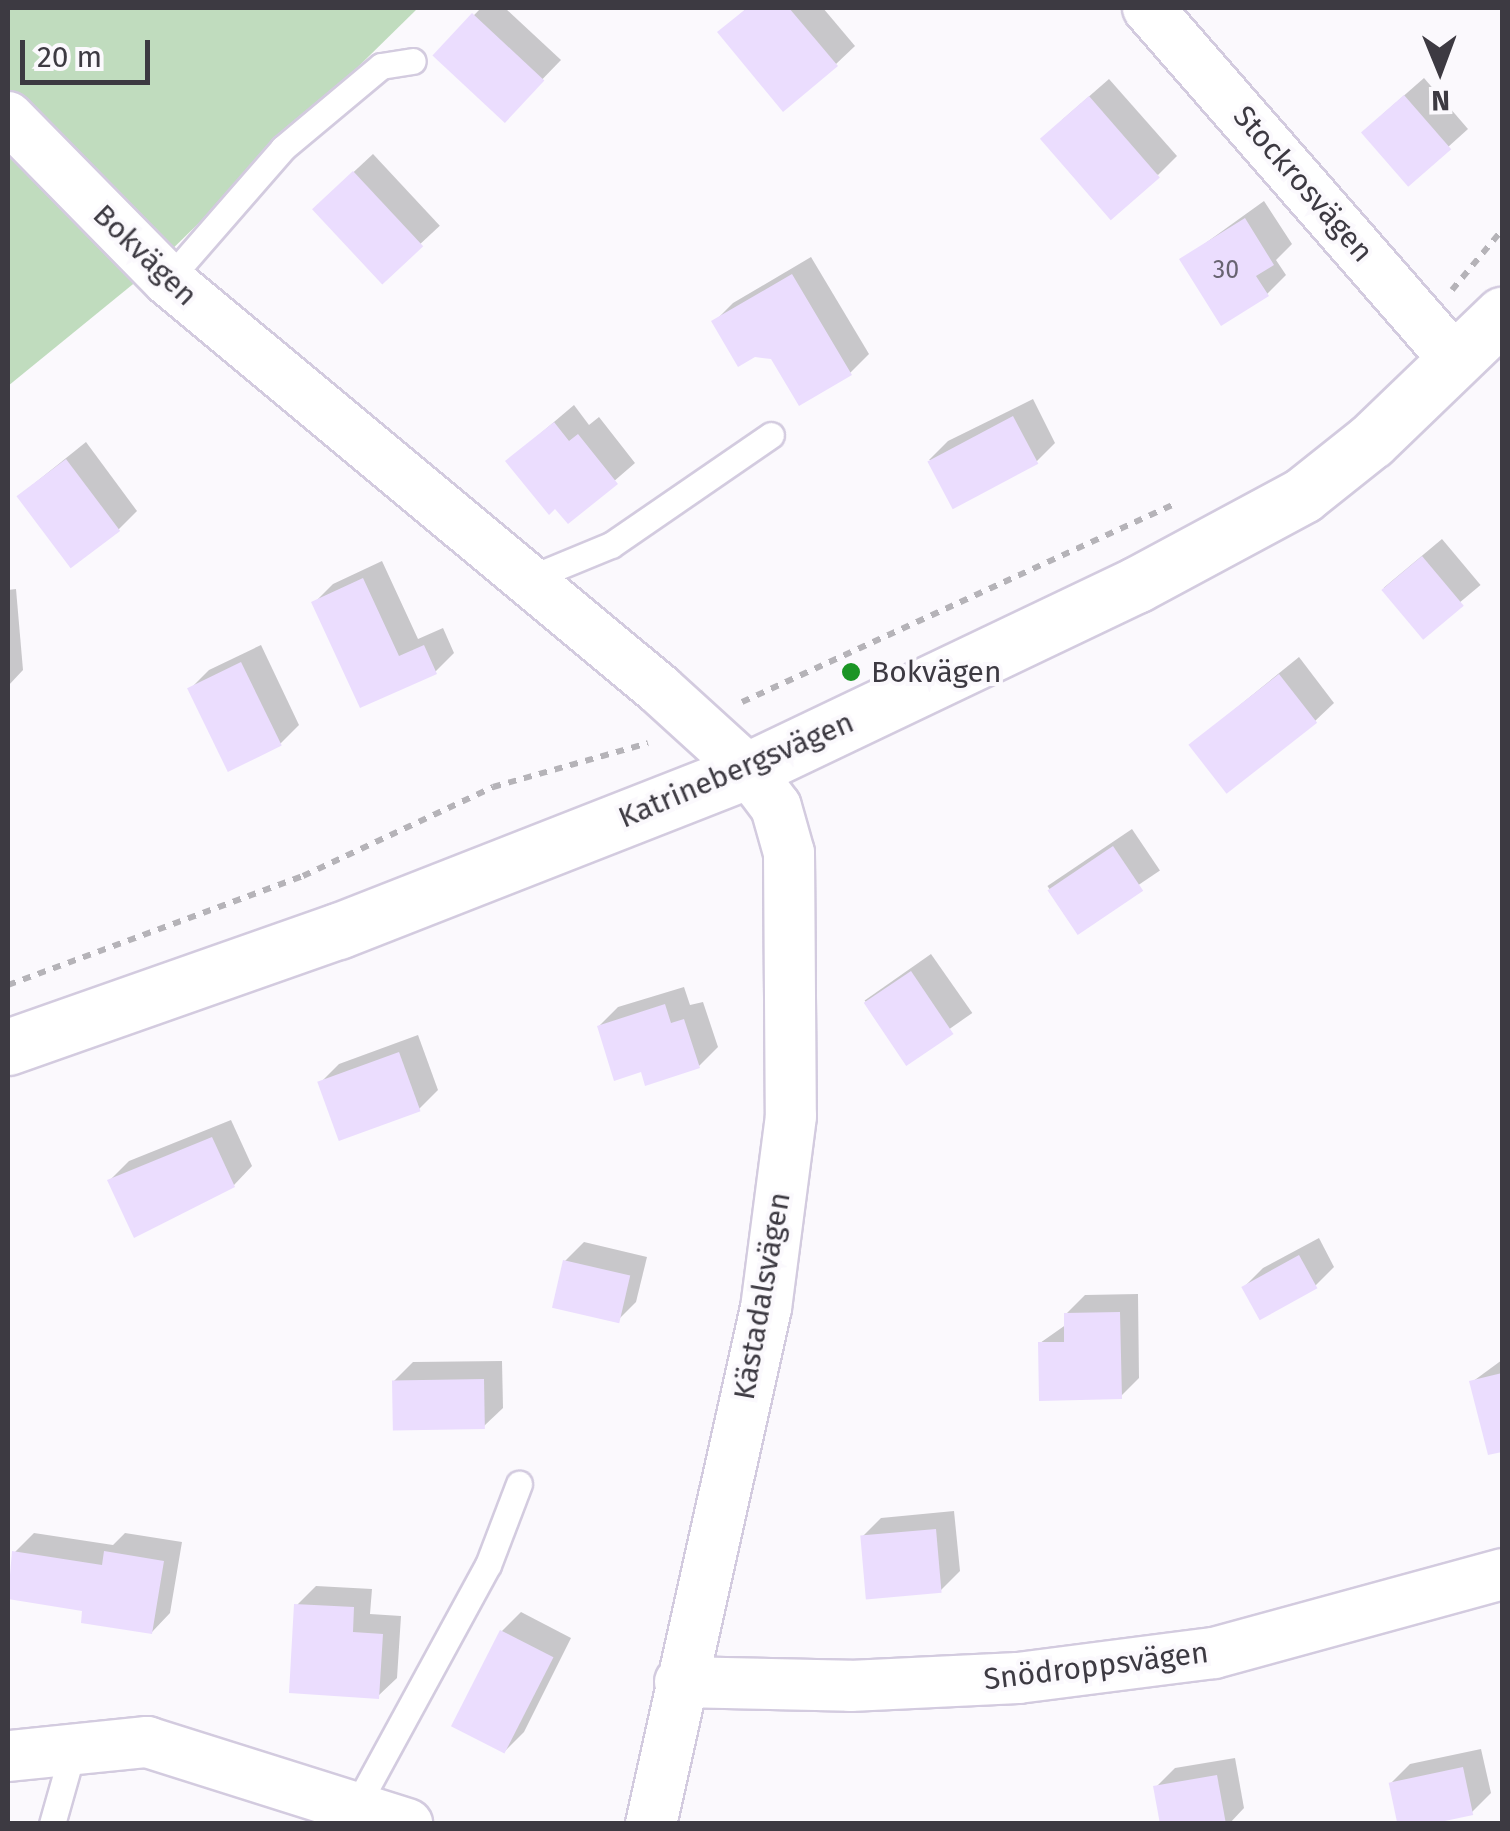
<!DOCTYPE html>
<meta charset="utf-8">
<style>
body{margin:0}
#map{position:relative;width:1510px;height:1831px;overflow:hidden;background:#fbf9fd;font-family:"Fira Sans",sans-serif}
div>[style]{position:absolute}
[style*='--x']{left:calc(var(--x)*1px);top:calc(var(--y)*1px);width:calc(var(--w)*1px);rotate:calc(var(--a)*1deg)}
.green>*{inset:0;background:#c0dcbe}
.shadow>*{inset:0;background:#0003;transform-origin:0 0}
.building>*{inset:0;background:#ebddfe;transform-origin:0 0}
.path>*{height:6px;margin-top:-3px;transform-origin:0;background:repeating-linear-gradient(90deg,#b5b3b8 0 8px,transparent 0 16px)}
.roads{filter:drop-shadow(2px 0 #d3cbdf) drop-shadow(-2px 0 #d3cbdf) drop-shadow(0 2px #d3cbdf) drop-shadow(0 -2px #d3cbdf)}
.service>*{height:25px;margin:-12.5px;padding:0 12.5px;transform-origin:12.5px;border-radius:12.5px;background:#fff}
.minor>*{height:50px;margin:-25px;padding:0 25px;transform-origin:25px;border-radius:25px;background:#fff}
.tertiary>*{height:55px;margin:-27.5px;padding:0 27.5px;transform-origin:27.5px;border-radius:27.5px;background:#fff}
.dots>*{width:28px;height:28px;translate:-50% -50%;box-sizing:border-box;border:5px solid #fbf9fd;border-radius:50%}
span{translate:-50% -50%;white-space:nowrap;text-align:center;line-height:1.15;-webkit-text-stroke:8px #fbf9fd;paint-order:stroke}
.number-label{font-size:25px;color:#686371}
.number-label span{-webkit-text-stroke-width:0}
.street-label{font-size:30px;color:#3d3a42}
.poi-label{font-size:30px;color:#3d3a42}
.left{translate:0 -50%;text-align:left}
.frame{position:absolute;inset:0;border:10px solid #3d3a42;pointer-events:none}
.north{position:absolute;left:1390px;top:20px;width:100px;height:100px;-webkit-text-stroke:8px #fbf9fd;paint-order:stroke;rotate:179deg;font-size:28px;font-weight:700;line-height:40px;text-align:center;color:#3d3a42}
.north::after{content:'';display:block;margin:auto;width:35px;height:45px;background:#3d3a42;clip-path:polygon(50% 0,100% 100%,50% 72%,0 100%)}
.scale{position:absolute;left:20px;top:40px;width:130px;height:45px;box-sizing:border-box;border:5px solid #3d3a42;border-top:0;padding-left:12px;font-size:30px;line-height:35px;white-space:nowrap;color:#3d3a42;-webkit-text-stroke:8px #fbf9fd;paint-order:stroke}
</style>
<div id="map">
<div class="green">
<i style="clip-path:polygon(8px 8px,418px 8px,154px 267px,8px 386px)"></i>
</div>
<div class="shadow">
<i style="clip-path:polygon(481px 8px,505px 8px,561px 60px,504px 119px,436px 54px)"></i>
<i style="clip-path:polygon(747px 8px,823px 8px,855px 46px,836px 64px,721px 32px)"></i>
<i style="clip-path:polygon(1424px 78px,1468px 129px,1408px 183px,1383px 114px)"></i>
<i style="clip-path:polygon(1109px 79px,1177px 156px,1158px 175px,1062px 120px)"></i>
<i style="left:373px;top:154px;width:98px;height:80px;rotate:47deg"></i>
<i style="clip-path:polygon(1264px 201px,1292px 244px,1276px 260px,1286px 275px,1267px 294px,1182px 260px)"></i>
<i style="clip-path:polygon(811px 257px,869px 354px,850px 373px,773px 357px,714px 322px,733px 303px)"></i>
<i style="clip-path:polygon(1033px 399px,1055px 443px,1036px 462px,929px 460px,948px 441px)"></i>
<i style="clip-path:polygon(574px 405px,589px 425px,599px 417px,635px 463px,568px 521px,508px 461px)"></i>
<i style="clip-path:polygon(86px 442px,137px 511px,118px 530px,20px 495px)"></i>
<i style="left:1442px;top:539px;width:60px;height:76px;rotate:50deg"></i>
<i style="clip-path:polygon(382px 561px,418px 639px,443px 628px,454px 653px,435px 672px,362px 705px,314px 603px,333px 584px)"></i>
<i style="clip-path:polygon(16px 589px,23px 670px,8px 686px,8px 590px)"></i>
<i style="clip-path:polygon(261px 645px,299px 725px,280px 744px,190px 689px,209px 670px)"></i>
<i style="clip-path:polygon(1299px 657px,1334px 703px,1315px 721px,1192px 744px)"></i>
<i style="left:1132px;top:829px;width:50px;height:102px;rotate:56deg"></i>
<i style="left:931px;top:954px;width:72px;height:81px;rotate:55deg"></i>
<i style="clip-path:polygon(684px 987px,690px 1005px,703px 1002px,718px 1047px,699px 1066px,642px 1069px,599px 1026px,618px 1007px)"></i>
<i style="clip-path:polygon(418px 1035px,438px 1090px,419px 1109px,320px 1083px,339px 1064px)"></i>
<i style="clip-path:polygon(231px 1120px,252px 1166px,234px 1185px,110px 1180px,129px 1161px)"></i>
<i style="clip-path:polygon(1319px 1238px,1334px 1267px,1315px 1286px,1244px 1287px,1263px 1268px)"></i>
<i style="clip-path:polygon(584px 1242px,647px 1257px,636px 1302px,617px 1321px,565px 1261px)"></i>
<i style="clip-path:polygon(1138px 1294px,1139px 1378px,1120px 1397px,1040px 1343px,1067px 1324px,1066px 1314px,1085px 1295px)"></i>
<i style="clip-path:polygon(1502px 1360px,1502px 1449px,1490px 1452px,1472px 1382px)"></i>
<i style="clip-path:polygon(502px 1361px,503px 1408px,484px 1426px,394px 1381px,413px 1362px)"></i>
<i style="clip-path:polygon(954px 1511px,960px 1571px,941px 1590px,862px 1537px,881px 1518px)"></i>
<i style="clip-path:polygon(34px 1533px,113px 1545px,125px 1533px,182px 1542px,170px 1613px,152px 1632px,85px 1609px,8px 1597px,15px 1552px)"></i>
<i style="clip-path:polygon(316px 1586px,372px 1589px,370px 1614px,401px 1616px,397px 1678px,378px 1696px,297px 1605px)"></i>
<i style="clip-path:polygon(521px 1612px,571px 1638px,524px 1732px,505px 1751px,502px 1631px)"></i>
<i style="clip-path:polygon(1481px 1749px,1491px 1793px,1472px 1812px,1399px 1824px,1391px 1783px,1410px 1764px)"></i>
<i style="clip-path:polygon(1235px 1758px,1244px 1808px,1229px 1824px,1162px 1824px,1156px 1787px,1175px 1768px)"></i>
</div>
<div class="building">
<i style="clip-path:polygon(747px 8px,789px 8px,838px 66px,783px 112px,717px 32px)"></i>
<i style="left:472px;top:13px;width:99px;height:58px;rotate:43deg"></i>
<i style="left:1404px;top:95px;width:72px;height:57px;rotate:49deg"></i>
<i style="left:1089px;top:96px;width:108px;height:65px;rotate:49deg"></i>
<i style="left:353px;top:171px;width:103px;height:56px;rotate:47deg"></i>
<i style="clip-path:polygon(1245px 218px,1274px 265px,1256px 276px,1269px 296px,1221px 326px,1179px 259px)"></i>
<i style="clip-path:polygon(792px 274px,852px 375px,799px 406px,771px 359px,755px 357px,738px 367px,711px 321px)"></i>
<i style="left:1013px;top:416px;width:54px;height:97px;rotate:62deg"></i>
<i style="clip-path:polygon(554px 422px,569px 441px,578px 434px,618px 484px,568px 524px,555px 509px,549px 515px,505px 461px)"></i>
<i style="left:66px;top:459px;width:90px;height:62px;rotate:53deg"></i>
<i style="left:1422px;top:556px;width:65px;height:53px;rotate:50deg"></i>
<i style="clip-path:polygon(363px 578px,399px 656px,424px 645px,437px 674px,360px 708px,311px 602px)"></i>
<i style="left:241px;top:662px;width:93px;height:60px;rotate:64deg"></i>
<i style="left:1279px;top:674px;width:62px;height:115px;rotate:52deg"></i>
<i style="left:1113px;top:846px;width:54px;height:79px;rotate:56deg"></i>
<i style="left:911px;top:971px;width:76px;height:57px;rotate:56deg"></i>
<i style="clip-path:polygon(665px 1004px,671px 1023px,684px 1019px,700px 1068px,645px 1086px,641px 1072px,614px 1081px,597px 1026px)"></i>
<i style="left:399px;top:1052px;width:63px;height:87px;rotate:70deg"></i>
<i style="clip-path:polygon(212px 1137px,235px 1187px,134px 1238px,107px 1180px)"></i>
<i style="left:1299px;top:1255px;width:38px;height:66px;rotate:61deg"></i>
<i style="left:563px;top:1260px;width:69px;height:49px;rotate:13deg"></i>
<i style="clip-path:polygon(1120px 1312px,1122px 1399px,1039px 1401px,1038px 1342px,1064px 1342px,1064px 1313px)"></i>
<i style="clip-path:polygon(1502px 1373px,1502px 1452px,1488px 1455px,1469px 1381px)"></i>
<i style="left:484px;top:1379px;width:50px;height:92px;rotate:89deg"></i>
<i style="left:936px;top:1529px;width:64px;height:76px;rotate:85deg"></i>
<i style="clip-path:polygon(12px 1551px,102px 1565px,104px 1551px,164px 1561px,152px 1634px,81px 1623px,82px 1611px,8px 1599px)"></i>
<i style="clip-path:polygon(294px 1604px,354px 1607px,353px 1632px,383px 1634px,379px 1699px,289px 1693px)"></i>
<i style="left:500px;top:1630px;width:60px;height:108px;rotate:27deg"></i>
<i style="left:1463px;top:1767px;width:49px;height:76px;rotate:78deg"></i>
<i style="clip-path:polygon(1217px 1775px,1226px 1824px,1160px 1824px,1153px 1786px)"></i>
</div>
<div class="path">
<i style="--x:1452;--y:290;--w:78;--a:-50.2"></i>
<i style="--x:742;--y:702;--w:477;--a:-24.6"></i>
<i style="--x:8;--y:985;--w:314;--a:-20.3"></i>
<i style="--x:303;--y:876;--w:210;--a:-25.1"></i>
<i style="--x:493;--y:787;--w:161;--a:-15.8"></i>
</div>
<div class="roads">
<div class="service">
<i style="--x:168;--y:280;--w:175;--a:-48.9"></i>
<i style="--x:283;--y:148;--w:128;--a:-39.9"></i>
<i style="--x:381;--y:66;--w:32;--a:-9"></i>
<i style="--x:526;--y:580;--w:92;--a:-22.4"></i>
<i style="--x:611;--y:545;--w:194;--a:-34.5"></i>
<i style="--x:357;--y:1805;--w:273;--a:-61.4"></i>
<i style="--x:488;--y:1565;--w:87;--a:-69.1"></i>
<i style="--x:52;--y:1824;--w:77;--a:-74.2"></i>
</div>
<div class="minor">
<i style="--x:1148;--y:8;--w:470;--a:48.9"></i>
<i style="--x:8;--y:117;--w:228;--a:45.5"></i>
<i style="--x:168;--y:280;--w:639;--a:39.79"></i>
<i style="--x:659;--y:689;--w:120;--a:42.3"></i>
<i style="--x:748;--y:770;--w:46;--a:52.9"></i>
<i style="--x:776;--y:807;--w:48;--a:74.2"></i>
<i style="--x:789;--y:853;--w:263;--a:89.6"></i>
<i style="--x:791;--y:1116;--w:194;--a:97.4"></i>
<i style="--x:766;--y:1308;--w:529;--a:102.56"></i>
<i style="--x:680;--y:1682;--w:170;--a:1.3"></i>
<i style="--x:850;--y:1686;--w:168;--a:-2.7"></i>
<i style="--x:1018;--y:1678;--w:198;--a:-7.3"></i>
<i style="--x:1214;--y:1653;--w:299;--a:-15.3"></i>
<i style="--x:9;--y:1756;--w:139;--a:-5.8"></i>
<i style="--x:147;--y:1742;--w:273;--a:17.5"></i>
</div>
<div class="tertiary">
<i style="--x:8;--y:1047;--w:350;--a:-19.4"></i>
<i style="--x:338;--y:931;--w:440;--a:-21.4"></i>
<i style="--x:748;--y:770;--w:430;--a:-25.5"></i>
<i style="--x:1136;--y:585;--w:190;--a:-28.3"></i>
<i style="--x:1303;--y:495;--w:87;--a:-38.5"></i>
<i style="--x:1371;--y:441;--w:182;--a:-43.9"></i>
</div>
</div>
<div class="dots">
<i style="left:851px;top:672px;background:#1b9525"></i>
</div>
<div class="number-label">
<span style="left:1226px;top:270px">30</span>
</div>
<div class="street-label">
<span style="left:1303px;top:184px;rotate:49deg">Stockrosvägen</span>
<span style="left:145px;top:255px;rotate:44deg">Bokvägen</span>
<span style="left:736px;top:770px;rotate:-23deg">Katrinebergsvägen</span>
<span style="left:762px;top:1296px;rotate:-80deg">Kästadalsvägen</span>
<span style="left:1096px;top:1666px;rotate:-7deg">Snödroppsvägen</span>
</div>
<div class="poi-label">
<span class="left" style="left:871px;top:672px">Bokvägen</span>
</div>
<div class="frame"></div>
<div class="north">N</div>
<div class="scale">20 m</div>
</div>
